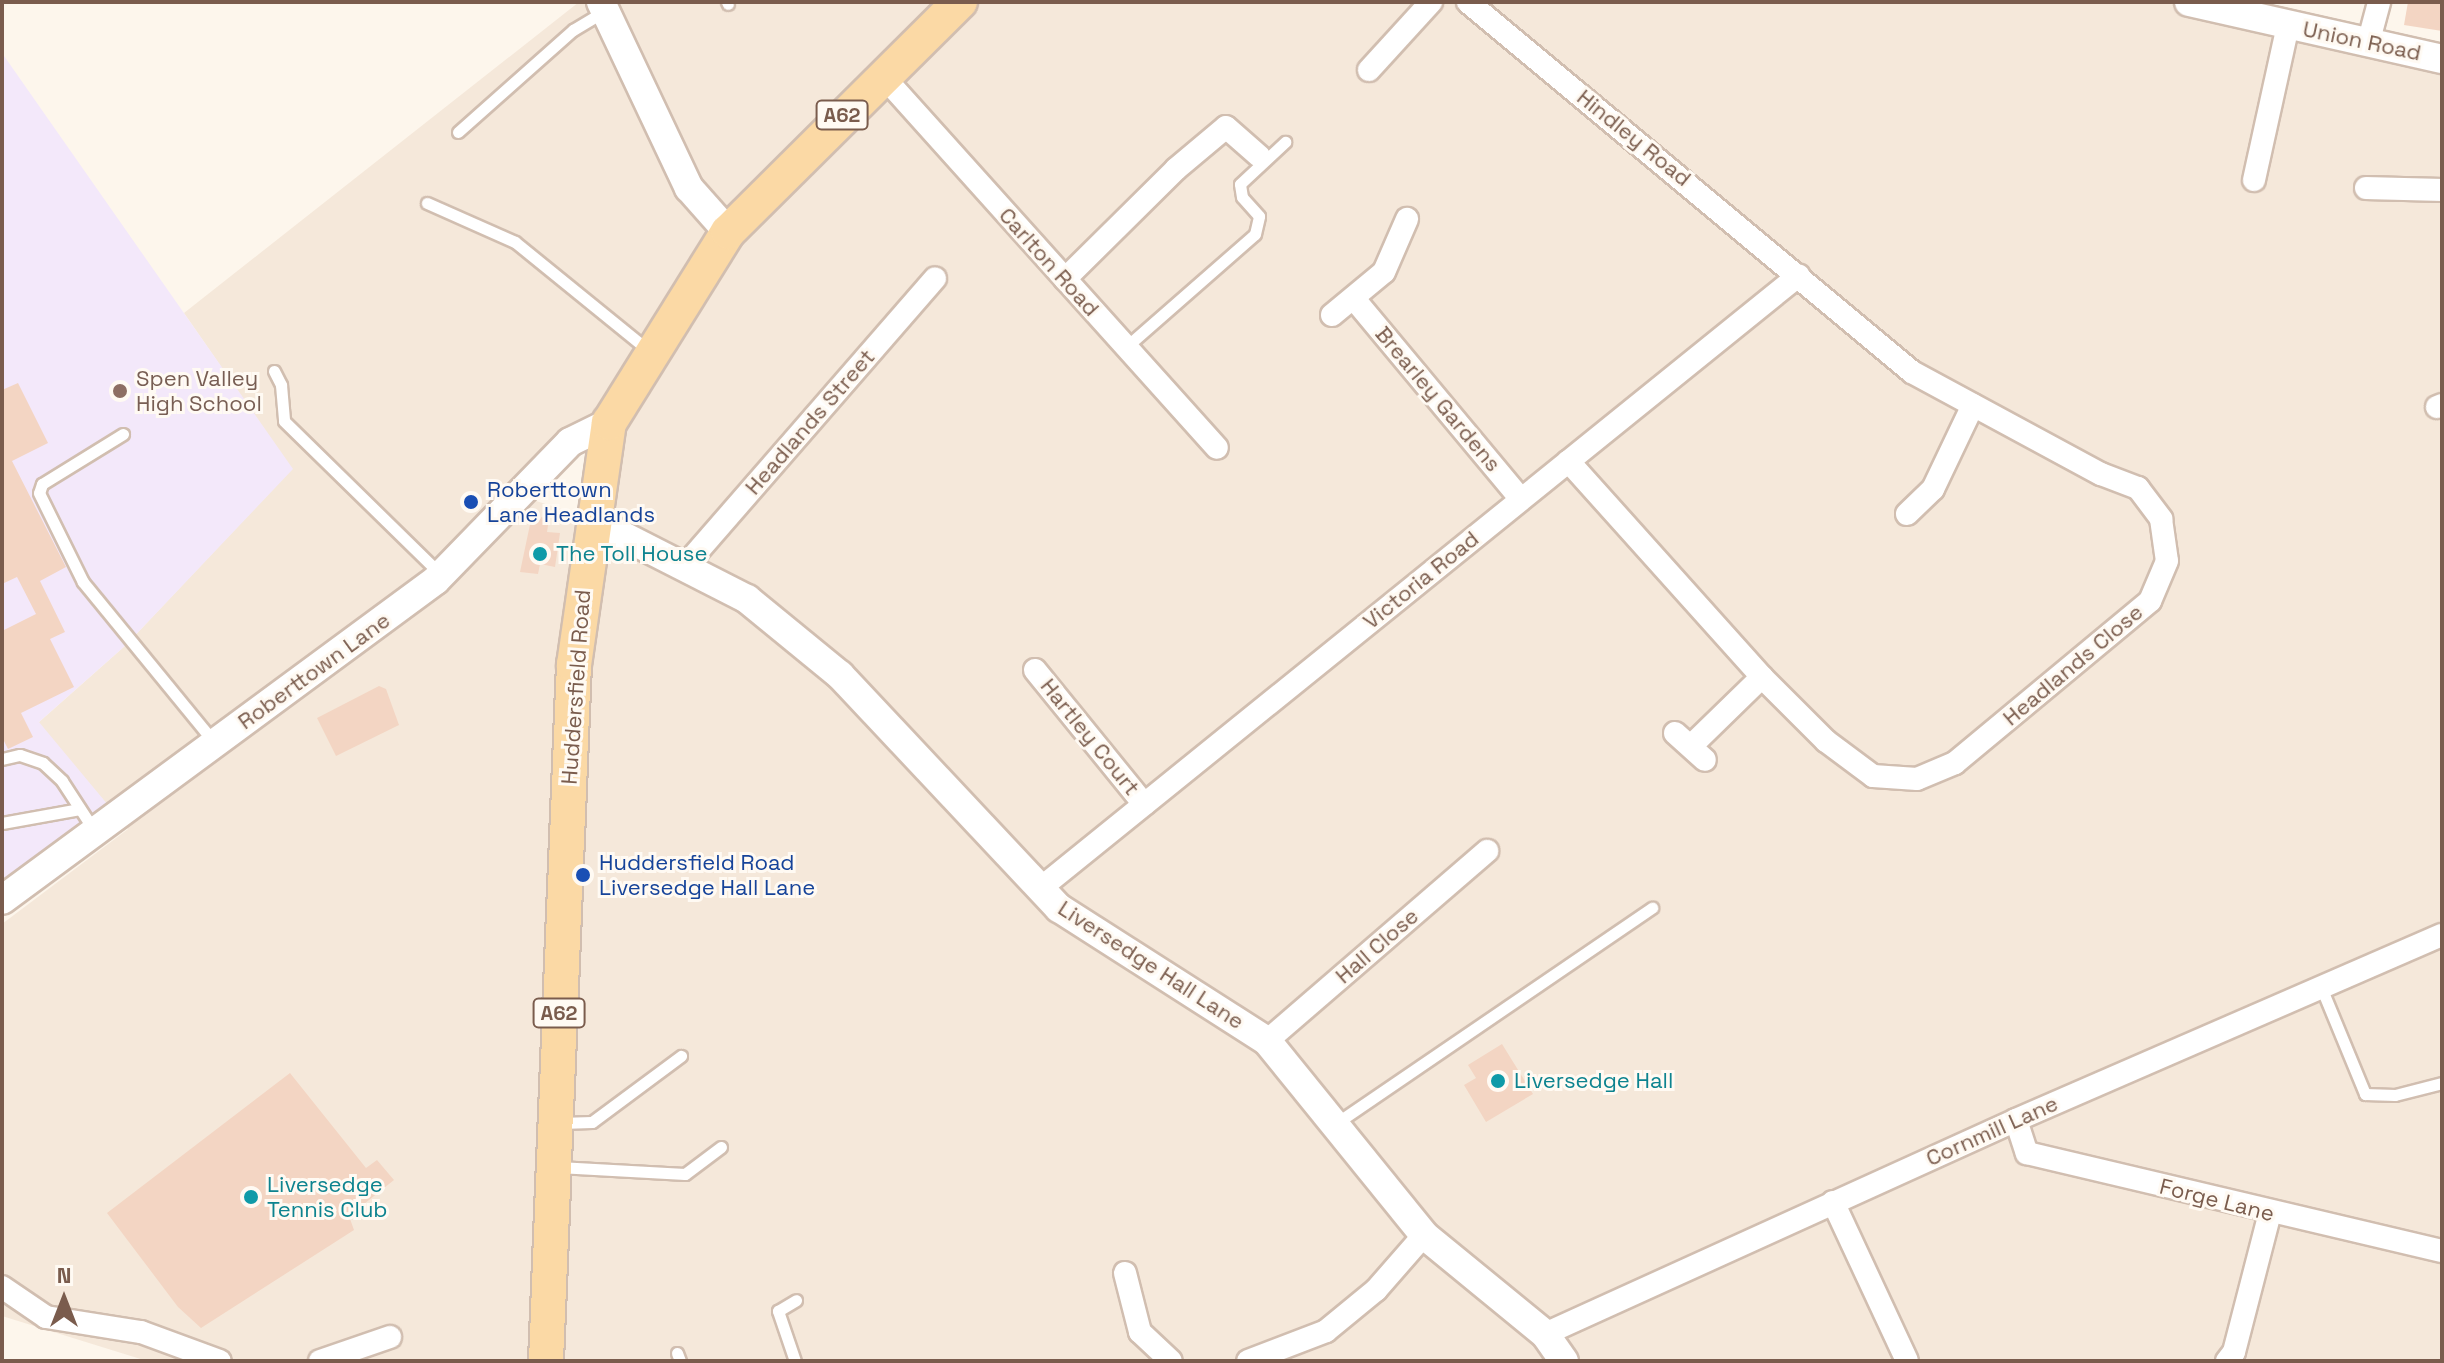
<!DOCTYPE html>
<style>
body{margin:0}
#map{position:relative;width:2444px;height:1363px;overflow:hidden;background:#fdf6ec;font-family:"Space Grotesk",sans-serif}
div>[style]{position:absolute}
[style*='--x']{left:calc(var(--x)*1px);top:calc(var(--y)*1px);width:calc(var(--w)*1px);rotate:calc(var(--a)*1deg)}
.residential>*{inset:0;background:#f5e8da}
.education>*{inset:0;background:#f3e8fa}
.building>*{inset:0;background:#f3d5c3}
.roads{filter:drop-shadow(2px 0 #d1beb0) drop-shadow(-2px 0 #d1beb0) drop-shadow(0 2px #d1beb0) drop-shadow(0 -2px #d1beb0)}
.service>*{height:11px;margin:-5.5px;padding:0 5.5px;transform-origin:5.5px;border-radius:5.5px;background:#fff}
.minor>*{height:22px;margin:-11px;padding:0 11px;transform-origin:11px;border-radius:11px;background:#fff}
.tertiary>*{height:28px;margin:-14px;padding:0 14px;transform-origin:14px;border-radius:14px;background:#fff}
.primary>*{height:34px;margin:-17px;padding:0 17px;transform-origin:17px;border-radius:17px;background:#fbd9a5}
.dots>*{width:22px;height:22px;translate:-50% -50%;box-sizing:border-box;border:4px solid #fffaf3;border-radius:50%}
span{translate:-50% -50%;white-space:nowrap;text-align:center;line-height:1.15;-webkit-text-stroke:6px #fffaf3;paint-order:stroke}
.shield-label span{padding:2px 6px;background:#fffaf3;border:2px solid;border-radius:6px;-webkit-text-stroke-width:0}
.shield-label{font-size:20px;color:#7a5c4d;font-weight:700}
.street-label{font-size:22px;color:#7a5c4d}
.education-label{font-size:22px;color:#785e54}
.left{translate:0 -50%;text-align:left}
.transit-label{font-size:22px;color:#164399}
.culture-label{font-size:22px;color:#0d838f}
.frame{position:absolute;inset:0;border:4px solid #7a5c4d;pointer-events:none}
.north{position:absolute;left:24px;top:1259px;width:80px;height:80px;-webkit-text-stroke:6px #fffaf3;paint-order:stroke;rotate:0deg;font-size:22px;font-weight:700;line-height:32px;text-align:center;color:#7a5c4d}
.north::after{content:'';display:block;margin:auto;width:28px;height:36px;background:#7a5c4d;clip-path:polygon(50% 0,100% 100%,50% 72%,0 100%)}
</style>
<div id="map">
<div class="residential">
<i style="clip-path:polygon(evenodd,579px 2px,2189px 2px,2442px 59px,2442px 1361px,147px 1361px,2px 1316px,2px 924px,128px 829px,38px 723px,126px 645px,292px 469px,184px 313px,579px 2px,608px 425px,592px 519px,530px 499px,608px 425px)"></i>
</div>
<div class="education">
<i style="clip-path:polygon(2px 53px,293px 469px,126px 645px,39px 722px,108px 805px,2px 883px)"></i>
</div>
<div class="building">
<i style="clip-path:polygon(2408px 2px,2442px 2px,2442px 31px,2404px 25px)"></i>
<i style="clip-path:polygon(18px 383px,48px 443px,12px 461px,66px 567px,40px 581px,65px 632px,50px 639px,74px 687px,21px 713px,33px 737px,8px 749px,2px 737px,2px 631px,36px 614px,17px 577px,2px 584px,2px 390px)"></i>
<i style="clip-path:polygon(532px 515px,549px 519px,547px 532px,560px 533px,555px 567px,540px 564px,538px 574px,520px 572px)"></i>
<i style="clip-path:polygon(379px 686px,386px 689px,399px 725px,336px 756px,317px 718px)"></i>
<i style="clip-path:polygon(1502px 1044px,1533px 1094px,1486px 1122px,1464px 1085px,1476px 1078px,1468px 1065px)"></i>
<i style="clip-path:polygon(290px 1073px,366px 1168px,377px 1160px,394px 1180px,349px 1216px,354px 1230px,201px 1328px,178px 1307px,107px 1213px)"></i>
</div>
<div class="roads">
<div class="service">
<i style="--x:727;--y:2;--w:2;--a:63"></i>
<i style="--x:458;--y:132;--w:154;--a:-41.6"></i>
<i style="--x:573;--y:30;--w:37;--a:-31"></i>
<i style="--x:427;--y:203;--w:96;--a:23.9"></i>
<i style="--x:515;--y:242;--w:173;--a:39.1"></i>
<i style="--x:1126;--y:347;--w:171;--a:-41.2"></i>
<i style="--x:1255;--y:234;--w:18;--a:-77"></i>
<i style="--x:1259;--y:216;--w:25;--a:-132"></i>
<i style="--x:1242;--y:197;--w:13;--a:-99"></i>
<i style="--x:1240;--y:184;--w:62;--a:-43"></i>
<i style="--x:274;--y:371;--w:16;--a:63"></i>
<i style="--x:281;--y:385;--w:36;--a:85"></i>
<i style="--x:284;--y:421;--w:220;--a:44.4"></i>
<i style="--x:123;--y:434;--w:95;--a:148.3"></i>
<i style="--x:42;--y:484;--w:9;--a:108"></i>
<i style="--x:39;--y:493;--w:99;--a:63.7"></i>
<i style="--x:83;--y:582;--w:208;--a:50.7"></i>
<i style="--x:2;--y:759;--w:18;--a:-13"></i>
<i style="--x:20;--y:755;--w:24;--a:19"></i>
<i style="--x:43;--y:763;--w:26;--a:43"></i>
<i style="--x:62;--y:781;--w:59;--a:56.9"></i>
<i style="--x:2;--y:823;--w:79;--a:-10.2"></i>
<i style="--x:2321;--y:987;--w:116;--a:67.6"></i>
<i style="--x:2365;--y:1094;--w:30;--a:2"></i>
<i style="--x:2395;--y:1095;--w:49;--a:-14.3"></i>
<i style="--x:560;--y:1123;--w:32;--a:-2"></i>
<i style="--x:592;--y:1122;--w:111;--a:-36.6"></i>
<i style="--x:1335;--y:1124;--w:384;--a:-34.3"></i>
<i style="--x:558;--y:1167;--w:127;--a:3.2"></i>
<i style="--x:685;--y:1174;--w:45;--a:-36.9"></i>
<i style="--x:677;--y:1353;--w:9;--a:69"></i>
<i style="--x:795;--y:1361;--w:53;--a:-108.8"></i>
<i style="--x:778;--y:1311;--w:21;--a:-31"></i>
</div>
<div class="minor">
<i style="--x:1468;--y:2;--w:578;--a:39.81"></i>
<i style="--x:1912;--y:372;--w:215;--a:28.4"></i>
<i style="--x:2101;--y:474;--w:40;--a:21"></i>
<i style="--x:2138;--y:488;--w:39;--a:53"></i>
<i style="--x:2161;--y:519;--w:42;--a:81.9"></i>
<i style="--x:2167;--y:561;--w:43;--a:113"></i>
<i style="--x:2150;--y:601;--w:254;--a:140.3"></i>
<i style="--x:1955;--y:763;--w:41;--a:157.2"></i>
<i style="--x:1917;--y:779;--w:44;--a:-176.1"></i>
<i style="--x:1873;--y:776;--w:59;--a:-143.3"></i>
<i style="--x:1826;--y:741;--w:91;--a:-135"></i>
<i style="--x:1762;--y:677;--w:290;--a:-131.9"></i>
<i style="--x:2369;--y:40;--w:39;--a:-75"></i>
<i style="--x:1369;--y:70;--w:92;--a:-47.6"></i>
<i style="--x:882;--y:75;--w:501;--a:48.07"></i>
<i style="--x:2254;--y:180;--w:159;--a:-77.6"></i>
<i style="--x:2366;--y:188;--w:76;--a:1.5"></i>
<i style="--x:1065;--y:279;--w:156;--a:-44.7"></i>
<i style="--x:1176;--y:169;--w:65;--a:-40"></i>
<i style="--x:1226;--y:127;--w:44;--a:41.3"></i>
<i style="--x:1355;--y:300;--w:259;--a:50.2"></i>
<i style="--x:1332;--y:315;--w:67;--a:-39.6"></i>
<i style="--x:1384;--y:272;--w:58;--a:-66.5"></i>
<i style="--x:2437;--y:407;--w:5;--a:-22"></i>
<i style="--x:1907;--y:514;--w:36;--a:-44"></i>
<i style="--x:1933;--y:489;--w:93;--a:-64.5"></i>
<i style="--x:685;--y:566;--w:381;--a:-49"></i>
<i style="--x:1035;--y:670;--w:173;--a:50.9"></i>
<i style="--x:1675;--y:733;--w:40;--a:42"></i>
<i style="--x:1691;--y:746;--w:99;--a:-44.2"></i>
<i style="--x:1042;--y:887;--w:973;--a:-38.95"></i>
<i style="--x:1267;--y:1041;--w:291;--a:-40.8"></i>
<i style="--x:2016;--y:1120;--w:35;--a:72"></i>
<i style="--x:2027;--y:1153;--w:426;--a:13.3"></i>
<i style="--x:1833;--y:1202;--w:175;--a:65"></i>
<i style="--x:1125;--y:1273;--w:61;--a:75.7"></i>
<i style="--x:1140;--y:1332;--w:42;--a:43.1"></i>
<i style="--x:2;--y:1287;--w:53;--a:34.3"></i>
<i style="--x:46;--y:1317;--w:96;--a:9"></i>
<i style="--x:141;--y:1332;--w:84;--a:20.2"></i>
<i style="--x:1545;--y:1334;--w:517;--a:-24.43"></i>
<i style="--x:2016;--y:1120;--w:464;--a:-23.5"></i>
<i style="--x:320;--y:1361;--w:74;--a:-18.9"></i>
<i style="--x:1248;--y:1361;--w:84;--a:-21"></i>
<i style="--x:1326;--y:1331;--w:65;--a:-39.4"></i>
<i style="--x:1376;--y:1290;--w:73;--a:-48.9"></i>
<i style="--x:2227;--y:1361;--w:11;--a:-52"></i>
<i style="--x:2234;--y:1352;--w:144;--a:-75.5"></i>
</div>
<div class="tertiary">
<i style="--x:601;--y:2;--w:206;--a:64.7"></i>
<i style="--x:689;--y:188;--w:59;--a:48.4"></i>
<i style="--x:2189;--y:2;--w:259;--a:12.7"></i>
<i style="--x:592;--y:520;--w:174;--a:27"></i>
<i style="--x:747;--y:599;--w:120;--a:39.3"></i>
<i style="--x:840;--y:675;--w:320;--a:46.8"></i>
<i style="--x:1059;--y:908;--w:247;--a:32.6"></i>
<i style="--x:1267;--y:1041;--w:250;--a:51"></i>
<i style="--x:1424;--y:1235;--w:156;--a:39.3"></i>
<i style="--x:1545;--y:1334;--w:33;--a:55"></i>
<i style="--x:2;--y:900;--w:539;--a:-36.4"></i>
<i style="--x:436;--y:580;--w:192;--a:-45.8"></i>
<i style="--x:570;--y:442;--w:43;--a:-26"></i>
</div>
<div class="primary">
<i style="--x:546;--y:1361;--w:697;--a:-87.7"></i>
<i style="--x:574;--y:665;--w:245;--a:-81.8"></i>
<i style="--x:609;--y:423;--w:225;--a:-58.1"></i>
<i style="--x:728;--y:232;--w:327;--a:-44.8"></i>
</div>
</div>
<div class="dots">
<i style="left:120px;top:391px;background:#8d6e63"></i>
<i style="left:471px;top:502px;background:#1a4fb4"></i>
<i style="left:540px;top:554px;background:#0f9aa8"></i>
<i style="left:583px;top:875px;background:#1a4fb4"></i>
<i style="left:1498px;top:1081px;background:#0f9aa8"></i>
<i style="left:251px;top:1197px;background:#0f9aa8"></i>
</div>
<div class="shield-label">
<span style="left:842px;top:115px">A62</span>
<span style="left:559px;top:1013px">A62</span>
</div>
<div class="street-label">
<span style="left:2362px;top:41px;rotate:12deg">Union Road</span>
<span style="left:1634px;top:138px;rotate:39deg">Hindley Road</span>
<span style="left:1049px;top:262px;rotate:48deg">Carlton Road</span>
<span style="left:1438px;top:399px;rotate:50deg">Brearley Gardens</span>
<span style="left:810px;top:422px;rotate:-49deg">Headlands Street</span>
<span style="left:1421px;top:580px;rotate:-39deg">Victoria Road</span>
<span style="left:2073px;top:665px;rotate:-40deg">Headlands Close</span>
<span style="left:314px;top:671px;rotate:-36deg">Roberttown Lane</span>
<span style="left:576px;top:687px;rotate:-86deg">Huddersfield Road</span>
<span style="left:1090px;top:737px;rotate:51deg">Hartley Court</span>
<span style="left:1377px;top:946px;rotate:-41deg">Hall Close</span>
<span style="left:1151px;top:965px;rotate:33deg">Liversedge Hall Lane</span>
<span style="left:1992px;top:1131px;rotate:-24deg">Cornmill Lane</span>
<span style="left:2217px;top:1200px;rotate:14deg">Forge Lane</span>
</div>
<div class="education-label">
<span class="left" style="left:136px;top:391px">Spen Valley<br>High School</span>
</div>
<div class="transit-label">
<span class="left" style="left:487px;top:502px">Roberttown<br>Lane Headlands</span>
<span class="left" style="left:599px;top:875px">Huddersfield Road<br>Liversedge Hall Lane</span>
</div>
<div class="culture-label">
<span class="left" style="left:556px;top:554px">The Toll House</span>
<span class="left" style="left:1514px;top:1081px">Liversedge Hall</span>
<span class="left" style="left:267px;top:1197px">Liversedge<br>Tennis Club</span>
</div>
<div class="frame"></div>
<div class="north">N</div>
</div>
